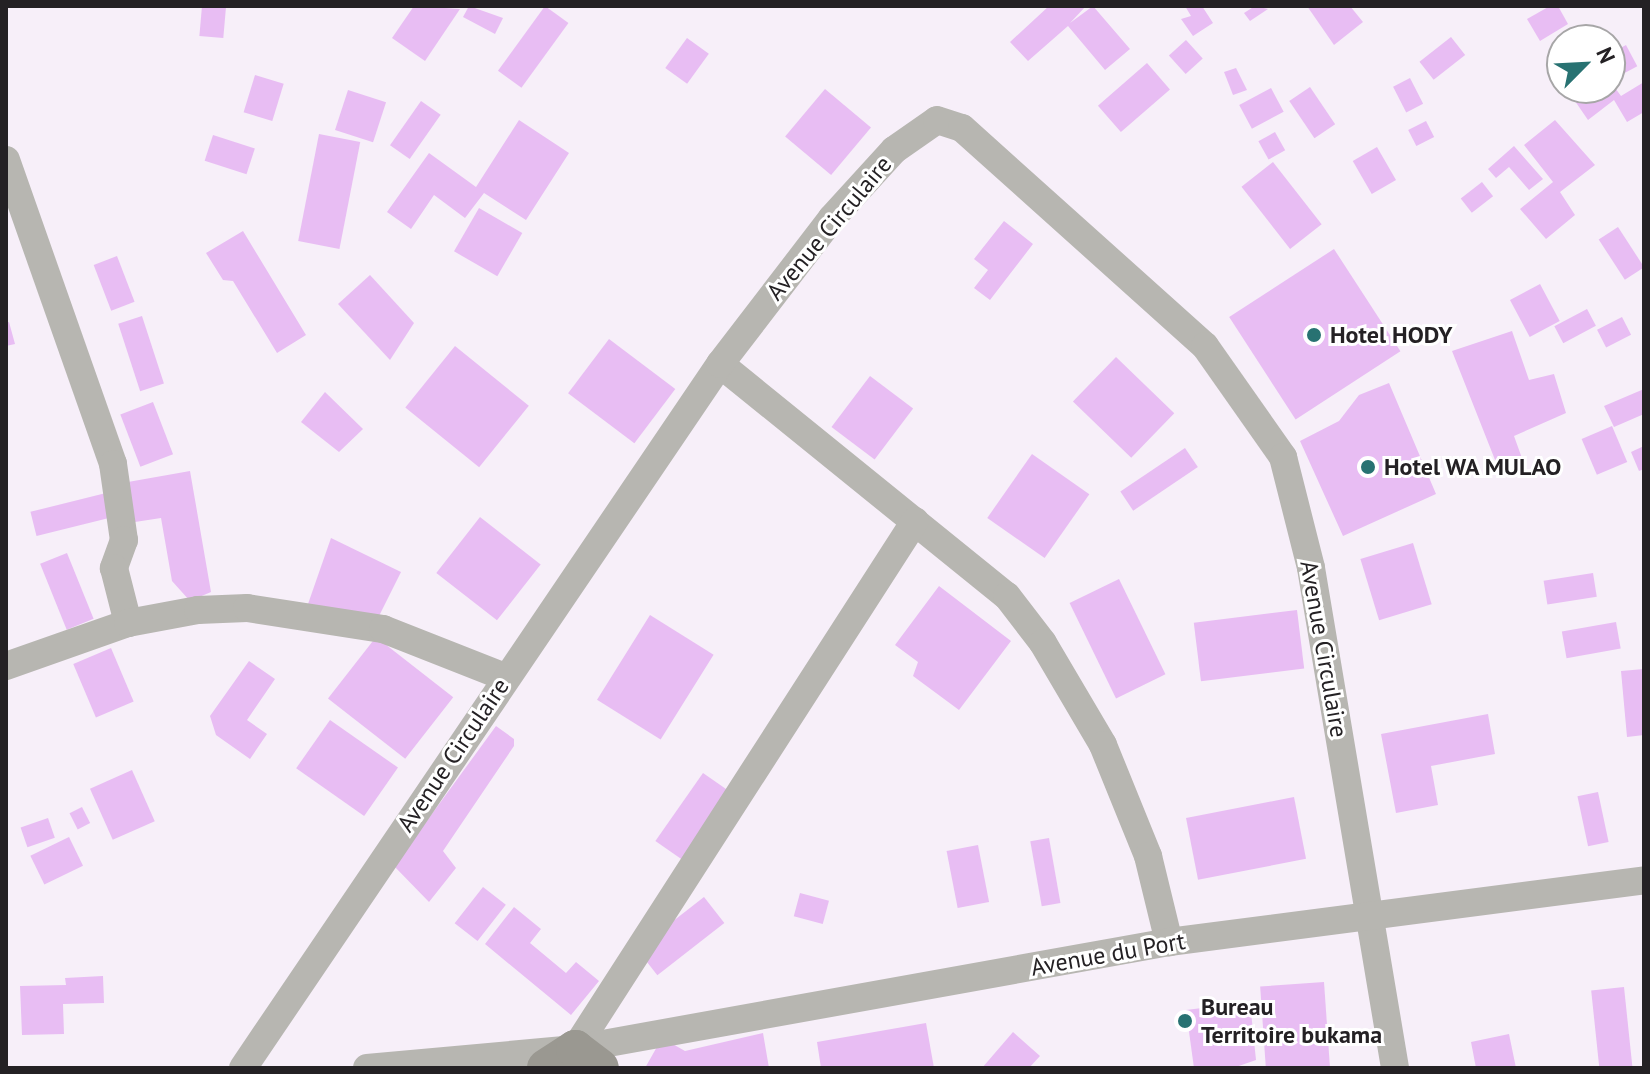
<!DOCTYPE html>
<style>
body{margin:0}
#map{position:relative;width:1650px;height:1074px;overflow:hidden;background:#f7eff9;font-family:"PT Sans",sans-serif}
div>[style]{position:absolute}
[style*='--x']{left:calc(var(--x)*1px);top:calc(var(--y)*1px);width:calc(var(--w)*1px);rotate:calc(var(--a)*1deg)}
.building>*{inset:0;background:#e8bdf3;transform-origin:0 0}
.street>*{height:28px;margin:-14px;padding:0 14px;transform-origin:14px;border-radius:14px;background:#b7b6b1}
.secondary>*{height:38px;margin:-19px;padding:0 19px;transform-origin:19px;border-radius:19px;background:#9a9891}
.dots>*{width:22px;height:22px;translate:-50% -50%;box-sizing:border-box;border:4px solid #fff;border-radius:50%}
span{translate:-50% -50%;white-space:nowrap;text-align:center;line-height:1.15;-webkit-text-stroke:6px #fff;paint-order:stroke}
.street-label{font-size:24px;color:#242124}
.poi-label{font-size:24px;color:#242124;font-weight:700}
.left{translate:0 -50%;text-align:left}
.frame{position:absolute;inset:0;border:8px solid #242124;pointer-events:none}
.north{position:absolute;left:1546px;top:24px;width:80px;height:80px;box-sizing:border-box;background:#fff;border:2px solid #a7a6a7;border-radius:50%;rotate:66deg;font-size:22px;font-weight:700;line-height:32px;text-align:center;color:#242124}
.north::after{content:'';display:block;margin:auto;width:28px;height:36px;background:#287272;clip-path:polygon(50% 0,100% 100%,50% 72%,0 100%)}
</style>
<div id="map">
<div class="building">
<i style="left:202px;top:6px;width:24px;height:30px;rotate:5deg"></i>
<i style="clip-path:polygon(414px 6px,460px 9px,425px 61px,392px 38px)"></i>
<i style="clip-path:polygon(469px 6px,503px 18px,495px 34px,463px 17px)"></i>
<i style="left:545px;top:6px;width:29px;height:80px;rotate:36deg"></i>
<i style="clip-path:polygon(1049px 6px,1086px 6px,1070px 23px,1093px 6px,1130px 49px,1105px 70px,1068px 26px,1028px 61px,1010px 42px)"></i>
<i style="clip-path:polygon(1185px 6px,1202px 6px,1213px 23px,1193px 36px,1181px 19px,1191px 16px)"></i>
<i style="clip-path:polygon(1255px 6px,1268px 9px,1250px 21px,1244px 13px)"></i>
<i style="clip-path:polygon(1307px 6px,1350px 6px,1363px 22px,1334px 45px)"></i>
<i style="clip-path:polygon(1550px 6px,1558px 6px,1568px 24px,1540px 41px,1527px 19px)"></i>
<i style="left:1451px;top:37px;width:23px;height:40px;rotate:52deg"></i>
<i style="left:687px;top:38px;width:27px;height:37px;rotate:36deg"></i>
<i style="left:1186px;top:40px;width:25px;height:23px;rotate:48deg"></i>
<i style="left:1626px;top:45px;width:24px;height:18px;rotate:62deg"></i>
<i style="left:1147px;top:63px;width:35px;height:65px;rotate:49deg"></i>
<i style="clip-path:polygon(1236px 68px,1247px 90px,1233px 95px,1224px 72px)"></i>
<i style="left:255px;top:75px;width:30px;height:39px;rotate:17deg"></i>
<i style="left:1410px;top:78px;width:29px;height:19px;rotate:63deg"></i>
<i style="clip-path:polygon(1610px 81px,1621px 96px,1644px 82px,1644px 112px,1627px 122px,1614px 100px,1588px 120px,1566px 88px,1610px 88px)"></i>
<i style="left:1310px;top:87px;width:45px;height:25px;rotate:56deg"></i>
<i style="left:1271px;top:88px;width:27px;height:36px;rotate:62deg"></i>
<i style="left:825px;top:89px;width:60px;height:62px;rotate:40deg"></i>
<i style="left:348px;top:90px;width:40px;height:42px;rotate:18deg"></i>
<i style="left:421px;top:101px;width:24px;height:54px;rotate:35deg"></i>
<i style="clip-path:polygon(519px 120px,569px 153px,526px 220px,484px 193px,465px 218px,434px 195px,411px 229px,387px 212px,429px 153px,476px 187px)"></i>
<i style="clip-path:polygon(1555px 120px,1595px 165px,1560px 192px,1575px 215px,1546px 239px,1520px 209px,1553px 182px,1524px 145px)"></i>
<i style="left:1426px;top:121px;width:18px;height:20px;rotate:63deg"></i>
<i style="left:1275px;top:132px;width:21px;height:19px;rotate:61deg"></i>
<i style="left:319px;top:134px;width:42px;height:109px;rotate:11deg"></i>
<i style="left:213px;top:135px;width:44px;height:27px;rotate:18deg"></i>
<i style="clip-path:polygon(1514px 146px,1543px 179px,1529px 190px,1509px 167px,1496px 178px,1488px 169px)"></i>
<i style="left:1377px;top:147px;width:38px;height:28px;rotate:60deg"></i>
<i style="left:1273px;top:162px;width:79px;height:40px;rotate:52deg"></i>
<i style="left:1482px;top:182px;width:18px;height:27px;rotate:52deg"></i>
<i style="left:479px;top:208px;width:50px;height:50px;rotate:30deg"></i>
<i style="clip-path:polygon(1004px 221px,1033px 244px,990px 300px,974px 288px,988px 270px,974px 259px)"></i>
<i style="left:1618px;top:227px;width:48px;height:23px;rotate:57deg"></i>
<i style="clip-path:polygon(243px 231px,306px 335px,277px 353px,233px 281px,223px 280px,206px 253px)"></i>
<i style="left:1334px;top:249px;width:122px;height:125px;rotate:57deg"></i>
<i style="left:117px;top:256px;width:49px;height:25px;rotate:69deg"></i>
<i style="clip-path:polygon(370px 275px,414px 323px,390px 360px,338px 304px)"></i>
<i style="left:1540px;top:284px;width:42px;height:34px;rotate:62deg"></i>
<i style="left:1587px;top:309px;width:19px;height:37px;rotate:62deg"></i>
<i style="left:142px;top:316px;width:71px;height:25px;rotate:72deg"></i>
<i style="left:1622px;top:317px;width:20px;height:28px;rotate:63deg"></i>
<i style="clip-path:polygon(9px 322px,15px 344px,6px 346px,6px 323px)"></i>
<i style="clip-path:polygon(1512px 331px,1529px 380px,1554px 374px,1566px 413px,1514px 436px,1523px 461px,1499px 470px,1452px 351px)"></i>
<i style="left:609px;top:339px;width:83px;height:68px;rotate:37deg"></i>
<i style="left:455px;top:346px;width:95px;height:79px;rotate:39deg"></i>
<i style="left:1116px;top:357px;width:81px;height:62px;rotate:44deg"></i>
<i style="left:870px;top:376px;width:54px;height:64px;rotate:37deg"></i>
<i style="clip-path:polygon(1389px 383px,1436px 494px,1343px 536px,1300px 441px,1339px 421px,1359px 395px)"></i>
<i style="clip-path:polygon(1644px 389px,1644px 414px,1614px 427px,1604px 406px)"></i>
<i style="clip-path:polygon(325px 392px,363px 429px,339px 452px,301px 422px)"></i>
<i style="left:153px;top:402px;width:56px;height:35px;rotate:69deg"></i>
<i style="left:1612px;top:426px;width:39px;height:33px;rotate:67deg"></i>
<i style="clip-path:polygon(1644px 446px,1644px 469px,1639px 471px,1631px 452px)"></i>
<i style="left:1185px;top:448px;width:23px;height:78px;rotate:56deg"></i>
<i style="left:1032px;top:454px;width:70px;height:78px;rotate:35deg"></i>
<i style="clip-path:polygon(190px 471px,211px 592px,190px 601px,172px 581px,161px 518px,135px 522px,128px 482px)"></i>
<i style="left:110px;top:492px;width:25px;height:82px;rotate:76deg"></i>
<i style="left:480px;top:517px;width:77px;height:71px;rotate:38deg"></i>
<i style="clip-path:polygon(331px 538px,401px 572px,378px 618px,308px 604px)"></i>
<i style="left:1413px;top:543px;width:64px;height:55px;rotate:73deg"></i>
<i style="left:67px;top:553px;width:71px;height:29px;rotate:68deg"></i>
<i style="left:1593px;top:573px;width:24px;height:50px;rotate:81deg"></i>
<i style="left:1119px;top:579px;width:106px;height:55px;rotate:64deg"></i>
<i style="clip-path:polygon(939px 586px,1011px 641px,959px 710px,913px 676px,918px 662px,895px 645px)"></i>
<i style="left:1297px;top:610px;width:59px;height:104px;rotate:83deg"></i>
<i style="left:650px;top:615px;width:75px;height:100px;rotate:32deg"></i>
<i style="left:1616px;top:622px;width:27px;height:55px;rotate:80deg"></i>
<i style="left:376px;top:637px;width:98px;height:78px;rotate:38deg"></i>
<i style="left:111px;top:648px;width:58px;height:41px;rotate:67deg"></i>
<i style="clip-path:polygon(249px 661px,275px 679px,247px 720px,267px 734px,250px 759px,216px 735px,210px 716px)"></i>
<i style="clip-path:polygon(1644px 669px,1644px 735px,1627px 737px,1621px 671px)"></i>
<i style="clip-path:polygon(1488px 714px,1495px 754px,1431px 766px,1438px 805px,1396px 813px,1381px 734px)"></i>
<i style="left:330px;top:720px;width:83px;height:59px;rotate:35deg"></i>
<i style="clip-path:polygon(496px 726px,514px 739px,514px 746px,443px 851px,456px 868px,429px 902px,394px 866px)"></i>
<i style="left:132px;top:770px;width:56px;height:46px;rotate:66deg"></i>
<i style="left:703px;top:773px;width:39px;height:83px;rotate:35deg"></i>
<i style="left:1598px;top:792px;width:51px;height:21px;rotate:78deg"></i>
<i style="left:1294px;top:797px;width:63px;height:110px;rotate:79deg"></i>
<i style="left:82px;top:807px;width:18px;height:14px;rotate:63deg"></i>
<i style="left:48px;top:818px;width:21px;height:29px;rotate:71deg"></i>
<i style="left:69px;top:837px;width:32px;height:43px;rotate:64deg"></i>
<i style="left:1049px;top:838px;width:66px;height:19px;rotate:80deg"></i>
<i style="left:978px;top:845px;width:58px;height:32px;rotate:79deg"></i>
<i style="left:483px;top:887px;width:29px;height:46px;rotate:38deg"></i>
<i style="left:800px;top:893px;width:30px;height:24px;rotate:15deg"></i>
<i style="left:704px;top:897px;width:33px;height:85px;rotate:52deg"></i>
<i style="clip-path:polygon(514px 907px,541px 929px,530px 943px,566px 973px,576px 962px,599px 981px,571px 1015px,485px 944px)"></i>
<i style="clip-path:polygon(103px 976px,104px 1003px,63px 1004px,64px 1034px,22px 1035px,20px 986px,66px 985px,65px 978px)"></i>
<i style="left:1324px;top:982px;width:85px;height:64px;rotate:86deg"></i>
<i style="left:1624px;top:987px;width:81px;height:33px;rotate:84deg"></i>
<i style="clip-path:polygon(1250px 1002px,1256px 1060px,1233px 1068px,1194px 1068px,1186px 1010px)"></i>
<i style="clip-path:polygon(926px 1023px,934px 1068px,821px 1068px,817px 1042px)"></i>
<i style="clip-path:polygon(1013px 1032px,1040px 1056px,1029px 1068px,982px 1068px)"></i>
<i style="clip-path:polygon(763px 1033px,769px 1068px,645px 1068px,662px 1038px,685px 1051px)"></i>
<i style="clip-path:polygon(1509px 1034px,1516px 1068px,1476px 1068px,1471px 1042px)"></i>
</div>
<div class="street">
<i style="--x:6;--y:160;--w:322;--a:70.6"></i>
<i style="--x:113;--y:464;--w:77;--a:81.8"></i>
<i style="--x:124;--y:540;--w:30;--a:110"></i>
<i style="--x:114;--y:568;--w:57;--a:75.7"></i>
<i style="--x:720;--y:364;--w:369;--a:39"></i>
<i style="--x:1007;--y:596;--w:59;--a:52.5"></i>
<i style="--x:1043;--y:643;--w:118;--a:59.5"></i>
<i style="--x:1103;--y:745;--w:120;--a:67.9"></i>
<i style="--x:1148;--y:856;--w:89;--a:76.3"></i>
<i style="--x:6;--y:666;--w:129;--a:-19.4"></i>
<i style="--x:128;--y:623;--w:71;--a:-10.5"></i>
<i style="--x:198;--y:610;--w:49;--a:-2.3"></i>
<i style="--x:247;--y:608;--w:138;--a:8.8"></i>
<i style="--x:383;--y:629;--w:131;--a:21.5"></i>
<i style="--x:575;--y:1049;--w:628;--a:-57.22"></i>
<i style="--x:243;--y:1068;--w:850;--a:-55.88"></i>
<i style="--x:720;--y:364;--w:184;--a:-52.5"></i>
<i style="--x:832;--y:218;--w:92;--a:-47.6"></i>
<i style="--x:894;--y:150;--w:52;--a:-34.9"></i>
<i style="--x:937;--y:120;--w:26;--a:18"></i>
<i style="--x:962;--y:128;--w:326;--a:41.9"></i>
<i style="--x:1205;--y:346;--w:136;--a:54.9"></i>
<i style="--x:1283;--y:457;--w:114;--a:75.8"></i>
<i style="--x:1311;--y:568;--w:507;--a:80.46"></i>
<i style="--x:367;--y:1068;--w:209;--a:-5.2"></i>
<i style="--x:575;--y:1049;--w:604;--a:-10.21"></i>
<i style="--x:1169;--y:942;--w:479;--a:-7.4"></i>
</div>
<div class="secondary">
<i style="--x:546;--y:1068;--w:35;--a:-33"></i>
<i style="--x:575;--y:1049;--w:31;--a:37"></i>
</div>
<div class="dots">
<i style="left:1314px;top:335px;background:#287272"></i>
<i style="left:1368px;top:467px;background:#287272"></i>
<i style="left:1185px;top:1021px;background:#287272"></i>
</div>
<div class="street-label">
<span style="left:829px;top:228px;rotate:-50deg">Avenue Circulaire</span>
<span style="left:1324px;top:649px;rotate:80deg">Avenue Circulaire</span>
<span style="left:453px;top:755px;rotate:-56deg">Avenue Circulaire</span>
<span style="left:1108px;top:954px;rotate:-10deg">Avenue du Port</span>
</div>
<div class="poi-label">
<span class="left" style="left:1330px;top:335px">Hotel HODY</span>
<span class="left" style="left:1384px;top:467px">Hotel WA MULAO</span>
<span class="left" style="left:1201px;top:1021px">Bureau<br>Territoire bukama</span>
</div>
<div class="frame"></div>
<div class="north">N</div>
</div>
